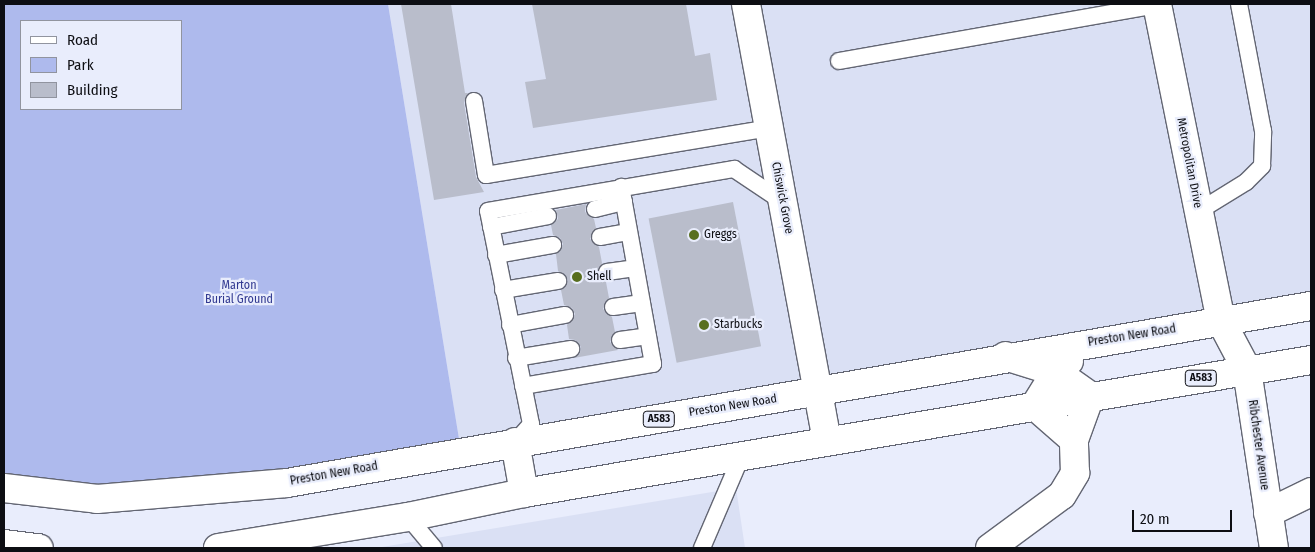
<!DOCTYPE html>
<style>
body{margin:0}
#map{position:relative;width:1315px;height:552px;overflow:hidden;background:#e9edfc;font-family:"Fira Sans Condensed",sans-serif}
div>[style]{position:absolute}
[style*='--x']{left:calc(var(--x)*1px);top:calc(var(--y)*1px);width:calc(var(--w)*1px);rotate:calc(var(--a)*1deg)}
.built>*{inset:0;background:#dae0f4}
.green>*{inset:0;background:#aebaed}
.building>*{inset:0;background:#b9bdcb;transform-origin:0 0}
.roads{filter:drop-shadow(1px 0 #636673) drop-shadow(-1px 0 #636673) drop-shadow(0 1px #636673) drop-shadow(0 -1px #636673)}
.service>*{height:16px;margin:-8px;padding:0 8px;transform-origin:8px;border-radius:8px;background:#fff}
.minor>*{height:28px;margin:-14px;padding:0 14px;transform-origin:14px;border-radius:14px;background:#fff}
.trunk>*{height:28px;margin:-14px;padding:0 14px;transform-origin:14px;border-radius:14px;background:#fff}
.dots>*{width:14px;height:14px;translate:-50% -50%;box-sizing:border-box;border:2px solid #e9edfc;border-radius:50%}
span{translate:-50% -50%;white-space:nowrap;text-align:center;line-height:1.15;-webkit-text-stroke:4.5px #e9edfc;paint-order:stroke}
.shield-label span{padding:1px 4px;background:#e9edfc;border:1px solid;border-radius:4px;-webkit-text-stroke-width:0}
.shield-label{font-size:11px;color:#0d0e13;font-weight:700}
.street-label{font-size:12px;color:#0d0e13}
.poi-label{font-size:12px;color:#0d0e13}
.left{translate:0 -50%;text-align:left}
.park-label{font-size:12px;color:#313991}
.frame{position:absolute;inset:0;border:5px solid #0d0e13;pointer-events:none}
.legend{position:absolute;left:20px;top:20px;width:162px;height:90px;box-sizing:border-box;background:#e9edfc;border:1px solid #91949f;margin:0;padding:6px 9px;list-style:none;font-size:15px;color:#0d0e13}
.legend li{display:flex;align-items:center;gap:10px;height:25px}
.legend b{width:25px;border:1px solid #91949f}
.scale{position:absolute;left:1132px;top:510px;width:100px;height:22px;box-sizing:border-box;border:2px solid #0d0e13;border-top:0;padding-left:6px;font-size:15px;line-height:18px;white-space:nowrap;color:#0d0e13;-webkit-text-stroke:4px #e9edfc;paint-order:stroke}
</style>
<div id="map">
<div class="built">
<i style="clip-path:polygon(388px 4px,1311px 4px,1311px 306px,461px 451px)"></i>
<i style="clip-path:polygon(736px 488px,745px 548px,376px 548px)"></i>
</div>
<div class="green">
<i style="clip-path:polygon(evenodd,4px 4px,388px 4px,461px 451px,287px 483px,4px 488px,4px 4px,21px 21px,181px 21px,181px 109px,21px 109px,21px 21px)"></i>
</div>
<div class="building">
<i style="clip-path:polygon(401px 4px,451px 4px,465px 93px,468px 93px,464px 103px,476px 177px,484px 192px,434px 200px)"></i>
<i style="clip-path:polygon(532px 4px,686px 4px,695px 56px,710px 53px,717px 100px,533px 128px,525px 82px,546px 79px)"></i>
<i style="left:733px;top:202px;width:147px;height:86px;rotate:79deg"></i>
<i style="clip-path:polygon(586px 204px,585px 212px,594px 219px,596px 228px,590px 239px,599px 247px,602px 263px,597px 274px,606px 282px,609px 298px,603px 309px,612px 317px,615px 332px,610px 342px,618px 350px,574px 358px,580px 353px,581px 347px,575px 340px,569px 339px,567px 325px,575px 314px,572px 308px,564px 305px,561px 290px,568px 280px,558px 271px,556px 254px,563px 244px,560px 238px,553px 235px,551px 225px,558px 219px,556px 210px)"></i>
</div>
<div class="roads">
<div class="service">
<i style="--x:839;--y:61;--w:323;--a:-10"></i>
<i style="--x:474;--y:101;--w:75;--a:80.8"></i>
<i style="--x:486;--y:175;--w:287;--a:-9.4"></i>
<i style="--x:595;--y:209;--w:30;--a:-14"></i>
<i style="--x:1199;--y:211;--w:55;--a:-31.7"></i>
<i style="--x:1246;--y:182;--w:23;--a:-45"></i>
<i style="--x:1262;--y:166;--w:35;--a:-88"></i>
<i style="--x:1263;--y:131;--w:129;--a:-100.7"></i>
<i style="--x:491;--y:227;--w:58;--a:-10.9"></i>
<i style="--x:600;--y:237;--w:29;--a:-10"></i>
<i style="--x:496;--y:255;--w:58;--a:-10"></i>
<i style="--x:607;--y:272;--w:28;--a:-8"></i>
<i style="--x:503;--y:290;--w:56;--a:-9.3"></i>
<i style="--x:613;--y:307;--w:29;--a:-8"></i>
<i style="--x:510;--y:325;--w:56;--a:-10.3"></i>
<i style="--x:620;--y:340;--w:28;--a:-8"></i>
<i style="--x:516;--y:358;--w:56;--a:-9.3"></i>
<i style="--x:523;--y:386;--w:132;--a:-9.6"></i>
<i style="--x:653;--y:364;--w:180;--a:-100.2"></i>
<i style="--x:515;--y:442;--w:24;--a:-48"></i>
<i style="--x:531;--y:424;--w:217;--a:-101.4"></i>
<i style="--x:488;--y:211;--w:250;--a:-9.7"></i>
<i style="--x:734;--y:169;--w:59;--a:34"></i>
<i style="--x:408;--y:517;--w:40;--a:50"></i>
<i style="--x:702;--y:548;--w:99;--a:-66.8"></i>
</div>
<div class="minor">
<i style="--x:746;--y:4;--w:445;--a:79.5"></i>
<i style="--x:1157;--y:4;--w:323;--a:78.6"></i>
<i style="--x:1221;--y:321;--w:55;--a:62"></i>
<i style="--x:1247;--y:370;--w:180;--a:81.4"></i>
<i style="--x:1069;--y:361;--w:17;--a:140"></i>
<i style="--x:1056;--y:372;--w:40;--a:122"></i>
<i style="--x:1035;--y:406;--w:52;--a:41.1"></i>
<i style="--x:515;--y:442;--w:52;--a:80"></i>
<i style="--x:1268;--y:513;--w:48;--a:-26"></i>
<i style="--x:990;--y:548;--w:89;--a:-36.4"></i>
<i style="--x:1062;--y:495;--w:26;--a:-59"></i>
<i style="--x:1075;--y:473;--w:33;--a:-92"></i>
<i style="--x:1074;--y:440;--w:47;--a:-70"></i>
<i style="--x:1090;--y:396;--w:42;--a:-144.8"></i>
<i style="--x:1056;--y:372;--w:53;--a:-162.6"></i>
</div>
<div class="trunk">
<i style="--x:4;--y:488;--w:94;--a:6.7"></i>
<i style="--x:97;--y:499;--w:191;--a:-4.8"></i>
<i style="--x:287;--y:483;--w:1039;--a:-9.81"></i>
<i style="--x:4;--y:544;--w:35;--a:7"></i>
<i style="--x:218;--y:548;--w:193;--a:-9.3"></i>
<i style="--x:408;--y:517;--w:118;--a:-11.7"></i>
<i style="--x:524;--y:493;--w:798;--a:-9.59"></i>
</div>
</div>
<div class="dots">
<i style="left:694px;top:235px;background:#586e1e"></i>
<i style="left:577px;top:277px;background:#586e1e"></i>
<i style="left:704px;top:325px;background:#586e1e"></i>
</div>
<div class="shield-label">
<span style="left:1201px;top:378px">A583</span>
<span style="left:659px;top:419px">A583</span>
</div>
<div class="street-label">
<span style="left:1189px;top:163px;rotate:79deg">Metropolitan Drive</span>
<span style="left:782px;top:198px;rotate:79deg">Chiswick Grove</span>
<span style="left:1132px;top:336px;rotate:-9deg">Preston New Road</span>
<span style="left:733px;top:406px;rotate:-9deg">Preston New Road</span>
<span style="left:1258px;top:445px;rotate:82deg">Ribchester Avenue</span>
<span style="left:334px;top:474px;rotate:-10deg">Preston New Road</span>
</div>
<div class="poi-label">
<span class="left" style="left:704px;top:235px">Greggs</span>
<span class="left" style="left:587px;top:277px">Shell</span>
<span class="left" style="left:714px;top:325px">Starbucks</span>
</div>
<div class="park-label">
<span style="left:239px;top:293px">Marton<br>Burial Ground</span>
</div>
<div class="frame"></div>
<ul class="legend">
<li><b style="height:6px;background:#fff"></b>Road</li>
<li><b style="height:14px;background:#aebaed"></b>Park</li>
<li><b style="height:14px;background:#b9bdcb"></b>Building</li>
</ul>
<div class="scale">20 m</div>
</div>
